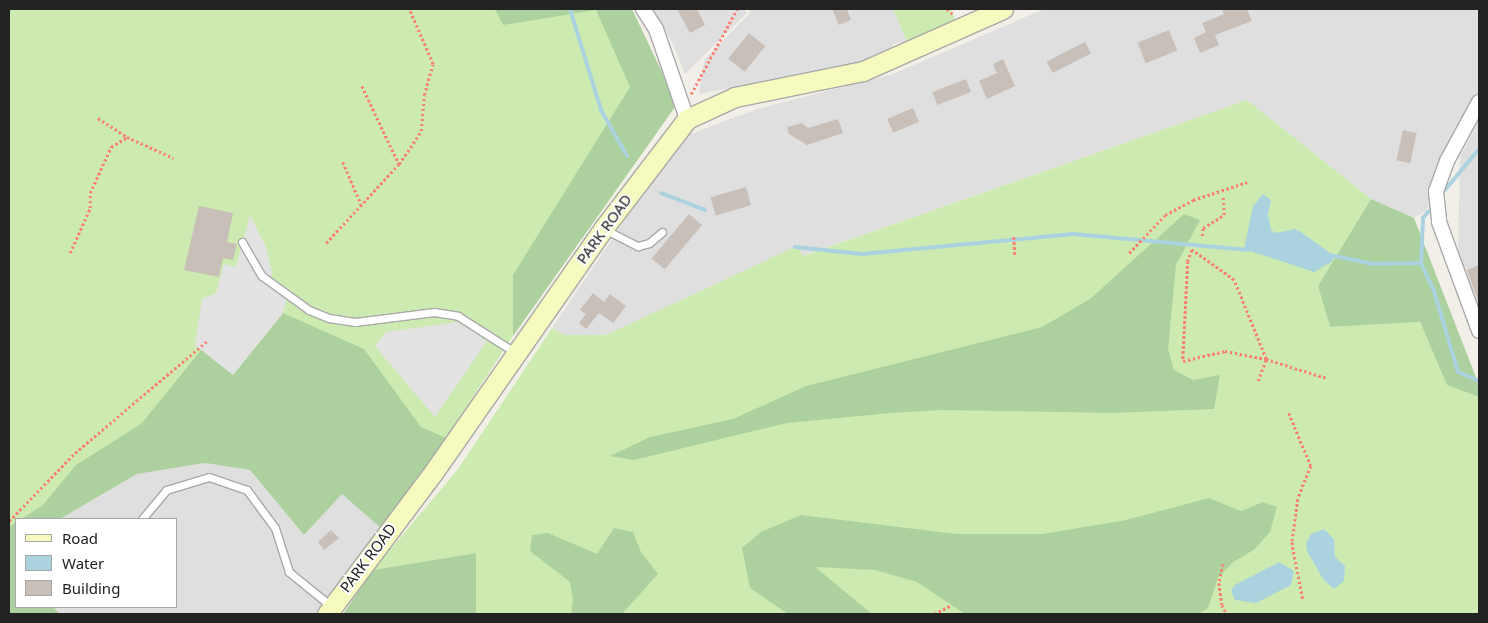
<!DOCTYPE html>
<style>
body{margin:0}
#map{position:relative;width:1488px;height:623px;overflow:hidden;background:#f2efe9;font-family:"Noto Sans",sans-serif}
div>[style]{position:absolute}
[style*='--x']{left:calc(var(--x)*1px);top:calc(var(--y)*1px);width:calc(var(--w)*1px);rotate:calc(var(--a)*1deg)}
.residential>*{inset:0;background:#e0dfdf}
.grass>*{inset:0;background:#cdebb0}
.forest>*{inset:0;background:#add19e}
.parking>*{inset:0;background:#e2e2e2}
.water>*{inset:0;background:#aad3df}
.stream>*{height:4px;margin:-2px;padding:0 2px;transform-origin:2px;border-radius:2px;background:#aad3df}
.building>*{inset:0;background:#c7bfb8;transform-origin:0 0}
.path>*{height:2.5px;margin-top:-1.25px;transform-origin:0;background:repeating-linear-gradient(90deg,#fa8072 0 2.5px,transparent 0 5px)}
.roads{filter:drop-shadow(1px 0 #a9a9a9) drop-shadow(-1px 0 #a9a9a9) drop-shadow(0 1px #a9a9a9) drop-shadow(0 -1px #a9a9a9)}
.lane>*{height:7px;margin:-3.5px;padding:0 3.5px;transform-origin:3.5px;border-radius:3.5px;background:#fff}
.street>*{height:14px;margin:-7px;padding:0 7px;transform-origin:7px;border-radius:7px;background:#fff}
.secondary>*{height:19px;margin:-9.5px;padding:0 9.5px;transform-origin:9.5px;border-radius:9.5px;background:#f7fabf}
span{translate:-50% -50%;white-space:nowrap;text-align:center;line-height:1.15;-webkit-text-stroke:4px #fff;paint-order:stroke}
.street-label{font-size:15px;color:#222}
.frame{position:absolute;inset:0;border:10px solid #222;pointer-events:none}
.legend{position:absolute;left:15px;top:518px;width:162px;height:90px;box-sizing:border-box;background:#fff;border:1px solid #a7a7a7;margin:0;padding:6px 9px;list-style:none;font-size:15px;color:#222}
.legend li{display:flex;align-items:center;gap:10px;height:25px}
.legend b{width:25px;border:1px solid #a7a7a7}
</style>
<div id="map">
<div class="residential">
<i style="clip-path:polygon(653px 9px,745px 9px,747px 13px,685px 74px,673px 44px)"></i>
<i style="clip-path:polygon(748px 9px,893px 9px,908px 44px,900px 42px,892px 45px,891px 51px,854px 65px,699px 94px,704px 60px,750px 13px)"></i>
<i style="clip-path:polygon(1044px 9px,1479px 9px,1479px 95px,1426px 211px,1414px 218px,1371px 199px,1247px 100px,802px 256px,797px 247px,606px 335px,565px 335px,552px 328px,680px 138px,757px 109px,893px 74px)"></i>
<i style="clip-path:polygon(1479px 120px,1479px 304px,1458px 258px,1460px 157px)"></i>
<i style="clip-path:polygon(205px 463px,250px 470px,304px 535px,342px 493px,381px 528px,318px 614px,59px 614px,54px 607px,176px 607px,176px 519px,60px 519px,137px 474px)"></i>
</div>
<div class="grass">
<i style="clip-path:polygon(9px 9px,622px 9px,677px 104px,513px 336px,446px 438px,175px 439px,60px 519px,16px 519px,16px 607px,54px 607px,59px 614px,9px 614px)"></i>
<i style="clip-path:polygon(893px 9px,951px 9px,956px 23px,908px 44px)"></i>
<i style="clip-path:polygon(1247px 100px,1371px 199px,1318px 286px,1330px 327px,1420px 322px,1447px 385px,1479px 397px,1479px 614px,476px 614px,476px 553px,373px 570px,458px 469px,552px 328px,565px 335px,606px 335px,797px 246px,803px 256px)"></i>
</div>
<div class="forest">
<i style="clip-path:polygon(495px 9px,632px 9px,677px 104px,513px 336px,513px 275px,630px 87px,596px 10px,503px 25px)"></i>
<i style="clip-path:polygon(1371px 199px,1414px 218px,1479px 385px,1479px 397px,1447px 385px,1420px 322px,1330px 327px,1318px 286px)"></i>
<i style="clip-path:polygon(1184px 214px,1200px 220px,1176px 265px,1168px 349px,1174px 370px,1193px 380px,1220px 375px,1214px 409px,1113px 413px,941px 410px,890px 413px,787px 423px,634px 460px,610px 456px,650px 437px,733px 419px,806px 386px,1042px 327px,1090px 299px)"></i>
<i style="clip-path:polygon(283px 313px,364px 349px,421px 427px,446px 438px,381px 528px,342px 494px,304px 535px,250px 470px,205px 463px,137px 474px,60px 519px,21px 519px,42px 506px,76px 465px,141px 424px,202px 349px,233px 375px)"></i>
<i style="clip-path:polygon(1209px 498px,1241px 511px,1263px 502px,1277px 507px,1270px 532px,1255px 549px,1232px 563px,1218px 578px,1208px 608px,1198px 614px,965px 614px,917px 582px,875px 570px,815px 567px,872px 614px,788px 614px,750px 588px,742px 548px,761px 532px,801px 515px,956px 534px,1043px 534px,1126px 520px)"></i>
<i style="clip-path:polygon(16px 522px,16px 607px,54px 607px,59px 614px,9px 614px,9px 527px)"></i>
<i style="clip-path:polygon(614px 528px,633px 532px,641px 552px,658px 574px,622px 614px,571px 614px,573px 600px,570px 582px,530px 551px,532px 535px,548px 533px,597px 554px)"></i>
<i style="clip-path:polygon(476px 553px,476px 614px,343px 614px,373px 570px)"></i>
</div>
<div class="parking">
<i style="clip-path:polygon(250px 215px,266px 247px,272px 272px,269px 285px,287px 297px,283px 313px,233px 375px,195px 345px,202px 299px,216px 293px,224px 264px,236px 267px)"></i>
<i style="clip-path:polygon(458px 322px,487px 341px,435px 417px,375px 346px,386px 332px)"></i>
</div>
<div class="water">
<i style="clip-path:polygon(1263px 194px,1271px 200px,1268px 215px,1271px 230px,1276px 233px,1295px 229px,1301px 232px,1333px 255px,1333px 261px,1314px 272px,1244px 249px,1253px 206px)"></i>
<i style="clip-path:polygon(1324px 529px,1334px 539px,1335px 557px,1345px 566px,1344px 581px,1334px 589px,1323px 579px,1307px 551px,1306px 544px,1311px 534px)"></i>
<i style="clip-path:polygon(1279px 562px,1294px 571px,1291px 585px,1256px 603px,1235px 600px,1231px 591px,1235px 585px)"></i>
</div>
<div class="stream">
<i style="--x:570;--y:9;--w:106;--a:72.9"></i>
<i style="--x:601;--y:110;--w:53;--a:60.5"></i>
<i style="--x:1445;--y:190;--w:53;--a:-50.3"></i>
<i style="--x:661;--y:193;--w:47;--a:21.1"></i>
<i style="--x:1429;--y:211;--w:9;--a:131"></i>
<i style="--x:1423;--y:218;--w:45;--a:92.5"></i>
<i style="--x:1421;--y:263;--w:31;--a:65"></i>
<i style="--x:1434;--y:291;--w:84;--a:73.5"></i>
<i style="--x:1458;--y:372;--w:23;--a:23"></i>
<i style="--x:795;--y:247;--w:67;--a:6"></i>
<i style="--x:862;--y:254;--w:212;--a:-5.4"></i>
<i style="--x:1073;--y:234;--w:176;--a:5.2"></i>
<i style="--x:1330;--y:255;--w:44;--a:11.8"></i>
<i style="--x:1373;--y:264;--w:48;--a:-1.2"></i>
</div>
<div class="building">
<i style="clip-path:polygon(677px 9px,697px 9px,705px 25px,690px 33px)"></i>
<i style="clip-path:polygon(832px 9px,847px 9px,851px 20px,839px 25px)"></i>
<i style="clip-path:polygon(1222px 9px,1247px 9px,1252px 21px,1215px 35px,1219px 45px,1200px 53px,1194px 38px,1206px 32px,1202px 23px,1224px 14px)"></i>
<i style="left:1169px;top:30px;width:22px;height:34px;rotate:68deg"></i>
<i style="left:749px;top:33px;width:21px;height:33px;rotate:39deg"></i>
<i style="left:1085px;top:42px;width:13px;height:43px;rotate:63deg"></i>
<i style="clip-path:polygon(1003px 59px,1015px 86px,987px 99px,979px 81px,997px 73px,993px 64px)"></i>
<i style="left:966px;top:79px;width:14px;height:36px;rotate:69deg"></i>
<i style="left:913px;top:108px;width:15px;height:28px;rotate:67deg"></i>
<i style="clip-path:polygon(838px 119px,843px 133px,807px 145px,789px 134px,787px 127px,802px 123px,808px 128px)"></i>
<i style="left:1403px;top:130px;width:14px;height:31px;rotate:12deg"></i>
<i style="left:746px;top:187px;width:19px;height:37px;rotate:74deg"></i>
<i style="clip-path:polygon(199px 206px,233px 213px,227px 242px,237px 244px,233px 260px,223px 258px,219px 277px,184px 270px)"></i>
<i style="left:689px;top:214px;width:17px;height:58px;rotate:40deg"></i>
<i style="clip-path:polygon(1479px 265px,1479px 301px,1478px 301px,1467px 270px)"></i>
<i style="clip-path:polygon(593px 293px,604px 302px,610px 294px,626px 306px,613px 323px,599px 313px,586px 329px,579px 323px,586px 314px,580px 310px)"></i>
<i style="clip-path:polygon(331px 530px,339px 538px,324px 550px,318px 542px)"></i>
</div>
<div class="path">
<i style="--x:947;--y:9;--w:8;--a:40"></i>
<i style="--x:362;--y:86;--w:86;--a:64.6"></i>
<i style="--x:691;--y:94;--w:97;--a:-61.6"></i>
<i style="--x:98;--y:118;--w:35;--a:33"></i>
<i style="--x:127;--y:137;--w:51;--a:24.1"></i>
<i style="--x:343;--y:162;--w:46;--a:66.8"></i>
<i style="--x:1202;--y:236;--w:8;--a:-83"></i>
<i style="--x:1203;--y:228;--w:25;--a:-32"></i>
<i style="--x:1224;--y:215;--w:18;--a:-93"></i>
<i style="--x:1014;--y:237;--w:20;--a:87"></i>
<i style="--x:326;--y:243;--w:108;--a:-47.3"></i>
<i style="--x:399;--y:164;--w:40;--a:-56"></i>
<i style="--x:421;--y:131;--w:36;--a:-85"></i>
<i style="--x:424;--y:95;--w:32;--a:-74"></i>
<i style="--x:433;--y:64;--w:60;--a:-113.6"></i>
<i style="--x:70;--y:253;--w:49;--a:-66"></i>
<i style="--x:90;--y:208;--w:15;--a:-90"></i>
<i style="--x:90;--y:193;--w:51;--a:-65.5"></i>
<i style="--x:111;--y:147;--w:19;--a:-32"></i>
<i style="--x:1129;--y:253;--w:52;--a:-46.5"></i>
<i style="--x:1165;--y:215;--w:32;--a:-28"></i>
<i style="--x:1193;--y:200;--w:57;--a:-18.4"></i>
<i style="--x:1258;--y:381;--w:23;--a:-70"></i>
<i style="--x:1266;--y:359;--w:85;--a:-112.1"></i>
<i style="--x:1234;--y:280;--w:52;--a:-144.5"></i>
<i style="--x:1192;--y:250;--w:12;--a:110"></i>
<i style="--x:1188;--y:261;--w:100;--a:92.9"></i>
<i style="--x:1183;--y:361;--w:43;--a:-13.4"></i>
<i style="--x:1225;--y:351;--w:42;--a:11"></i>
<i style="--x:1266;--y:359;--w:63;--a:17.6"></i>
<i style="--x:1289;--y:413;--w:57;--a:67.5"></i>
<i style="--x:1311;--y:466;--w:35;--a:112"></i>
<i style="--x:1298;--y:499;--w:43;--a:97.9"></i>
<i style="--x:1292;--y:542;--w:59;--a:79.3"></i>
<i style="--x:9;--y:521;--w:95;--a:-45.9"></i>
<i style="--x:75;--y:453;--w:173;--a:-40.3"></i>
<i style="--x:1223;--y:564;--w:19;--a:102"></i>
<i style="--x:1219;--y:583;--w:22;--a:82"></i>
<i style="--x:1222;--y:605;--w:10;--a:61"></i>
<i style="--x:934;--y:614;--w:20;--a:-27"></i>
</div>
<div class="roads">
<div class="lane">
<i style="--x:604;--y:229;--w:38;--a:27"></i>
<i style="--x:638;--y:246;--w:11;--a:-15"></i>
<i style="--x:649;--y:243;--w:17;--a:-40"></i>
<i style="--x:242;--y:242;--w:39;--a:60"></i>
<i style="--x:262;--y:276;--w:58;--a:35.9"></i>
<i style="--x:309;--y:310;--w:22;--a:22"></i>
<i style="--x:329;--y:318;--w:26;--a:9"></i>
<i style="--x:355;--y:322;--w:80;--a:-7.2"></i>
<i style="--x:434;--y:312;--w:24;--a:9"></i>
<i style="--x:458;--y:316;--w:69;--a:32.5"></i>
<i style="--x:142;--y:519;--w:38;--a:-50"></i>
<i style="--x:166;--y:490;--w:45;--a:-16.8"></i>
<i style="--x:209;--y:477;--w:40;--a:18.9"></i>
<i style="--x:247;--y:490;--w:47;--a:53.6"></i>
<i style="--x:275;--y:528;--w:46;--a:72.3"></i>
<i style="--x:289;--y:572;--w:54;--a:39"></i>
</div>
<div class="street">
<i style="--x:643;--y:9;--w:24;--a:57"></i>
<i style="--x:656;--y:29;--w:95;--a:71"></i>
<i style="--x:1479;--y:102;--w:67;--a:118.5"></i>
<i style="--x:1447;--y:161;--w:32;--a:110"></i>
<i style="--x:1436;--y:191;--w:31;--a:84"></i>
<i style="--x:1439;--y:222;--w:116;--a:69.8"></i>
</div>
<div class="secondary">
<i style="--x:327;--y:614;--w:180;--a:-53.1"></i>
<i style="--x:435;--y:470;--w:294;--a:-55.1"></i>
<i style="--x:603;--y:229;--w:138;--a:-52.6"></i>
<i style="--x:687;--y:119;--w:53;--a:-24.6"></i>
<i style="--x:735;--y:97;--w:131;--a:-11.5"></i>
<i style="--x:863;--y:71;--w:153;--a:-23.9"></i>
</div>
</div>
<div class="street-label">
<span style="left:604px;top:229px;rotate:-54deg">PARK ROAD</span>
<span style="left:368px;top:558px;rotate:-53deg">PARK ROAD</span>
</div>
<div class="frame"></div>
<ul class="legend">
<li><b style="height:6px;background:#f7fabf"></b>Road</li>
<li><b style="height:14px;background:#aad3df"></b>Water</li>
<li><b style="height:14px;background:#c7bfb8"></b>Building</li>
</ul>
</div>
